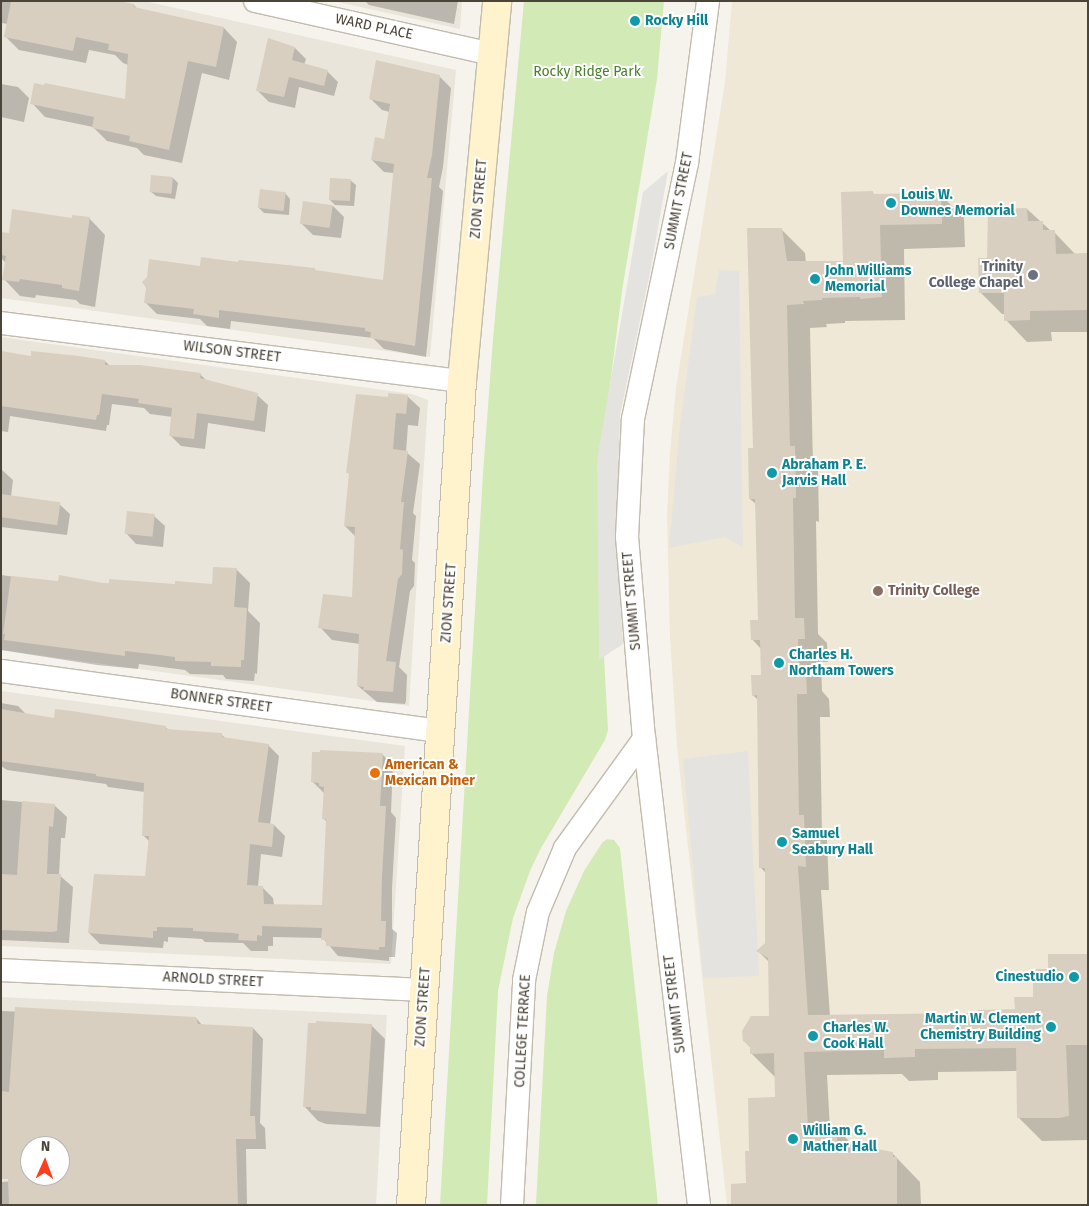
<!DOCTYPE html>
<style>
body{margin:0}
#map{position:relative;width:1089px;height:1206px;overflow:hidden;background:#f6f3ec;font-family:"Fira Sans",sans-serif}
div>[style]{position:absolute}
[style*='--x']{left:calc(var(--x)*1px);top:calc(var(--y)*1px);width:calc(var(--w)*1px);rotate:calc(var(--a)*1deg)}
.residential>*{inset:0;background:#eae5da}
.education>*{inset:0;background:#efe8d6}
.green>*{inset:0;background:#d2eab5}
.parking>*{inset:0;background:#e5e3e0}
.shadow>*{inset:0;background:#0003}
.building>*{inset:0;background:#d8cfc1;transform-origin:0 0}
.roads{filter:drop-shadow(1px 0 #c2bbae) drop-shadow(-1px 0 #c2bbae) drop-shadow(0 1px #c2bbae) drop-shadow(0 -1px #c2bbae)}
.minor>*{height:22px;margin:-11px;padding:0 11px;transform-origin:11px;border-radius:11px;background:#fff}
.secondary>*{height:28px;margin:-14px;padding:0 14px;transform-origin:14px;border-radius:14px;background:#fff3cd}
.dots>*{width:14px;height:14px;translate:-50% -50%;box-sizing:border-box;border:2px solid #fff;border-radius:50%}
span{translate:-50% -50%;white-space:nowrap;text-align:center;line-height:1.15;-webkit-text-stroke:4px #fff;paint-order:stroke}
.culture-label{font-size:14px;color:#0d838f;font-weight:700}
.left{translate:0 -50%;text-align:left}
.right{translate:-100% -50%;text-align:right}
.street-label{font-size:14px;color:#4b4439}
.park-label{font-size:14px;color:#4a7f2a}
.worship-label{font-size:14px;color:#5b616d;font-weight:700}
.education-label{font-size:14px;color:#785e54;font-weight:700}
.food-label{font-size:14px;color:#c56008;font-weight:700}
.frame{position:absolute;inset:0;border:2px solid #4b4439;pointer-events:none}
.north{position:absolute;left:20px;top:1136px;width:50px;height:50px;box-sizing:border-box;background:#fff;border:1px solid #b7b4b0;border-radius:50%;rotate:2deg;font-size:14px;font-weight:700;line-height:20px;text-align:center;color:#4b4439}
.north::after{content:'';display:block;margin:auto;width:18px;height:22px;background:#fc3f1d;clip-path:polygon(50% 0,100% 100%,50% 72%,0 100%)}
</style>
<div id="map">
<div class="residential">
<i style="clip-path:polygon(1px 1px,144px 1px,456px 70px,430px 357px,1px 298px)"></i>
<i style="clip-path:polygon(333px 1px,462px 1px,460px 29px)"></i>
<i style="clip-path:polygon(1px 337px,412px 394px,428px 400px,409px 706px,1px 650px)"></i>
<i style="clip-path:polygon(1px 691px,405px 746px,391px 964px,1px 946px)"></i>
<i style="clip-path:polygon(evenodd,1px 997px,387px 1015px,376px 1205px,1px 1205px,1px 997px,30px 1146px,60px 1146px,60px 1176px,30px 1176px,30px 1146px)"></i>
</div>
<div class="education">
<i style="clip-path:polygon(732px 1px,1088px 1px,1088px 1205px,727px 1205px,677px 746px,670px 636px,667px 516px,670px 453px,676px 388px,725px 82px)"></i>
</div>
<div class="green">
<i style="clip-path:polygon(524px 1px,664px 1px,657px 79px,622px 291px,602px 448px,603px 639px,608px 730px,605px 740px,541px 848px,530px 871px,513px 918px,498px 991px,487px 1205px,440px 1205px,483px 473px,493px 339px)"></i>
<i style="clip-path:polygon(607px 839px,614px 840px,620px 848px,658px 1205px,536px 1205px,547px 996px,554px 953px,566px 911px,584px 871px,602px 843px)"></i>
</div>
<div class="parking">
<i style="clip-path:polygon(668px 171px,651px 268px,620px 415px,616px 539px,623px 644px,599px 660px,597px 460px,643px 192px)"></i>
<i style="clip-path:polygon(719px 270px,739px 271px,743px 548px,725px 537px,669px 548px,680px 427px,697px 297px,715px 294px)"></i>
<i style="clip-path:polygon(748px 751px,759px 976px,703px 978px,683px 759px)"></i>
</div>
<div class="shadow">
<i style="clip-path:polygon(1px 1px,114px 1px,134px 5px,138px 10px,224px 28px,237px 42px,229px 80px,202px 73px,182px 163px,144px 155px,137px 148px,107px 141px,93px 127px,45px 117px,32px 103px,126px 101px,128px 65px,123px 63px,115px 55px,89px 50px,86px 63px,19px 50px,5px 36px,8px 24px,1px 23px)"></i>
<i style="clip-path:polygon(365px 1px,458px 1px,454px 24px,369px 5px)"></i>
<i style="clip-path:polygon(269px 40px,295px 48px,306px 59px,304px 65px,327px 71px,338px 82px,334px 96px,299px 87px,295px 108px,269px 102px,258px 91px)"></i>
<i style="clip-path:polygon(439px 76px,451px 88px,443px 167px,439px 187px,443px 191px,426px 357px,384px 349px,373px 338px,231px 321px,230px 329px,207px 326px,200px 319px,157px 314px,145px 302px,201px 267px,316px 272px,384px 281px,394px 173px,384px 172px,372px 160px,385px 140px,390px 112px,382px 110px,370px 98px)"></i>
<i style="clip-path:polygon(1px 84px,18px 87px,29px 98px,24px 122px,1px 117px)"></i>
<i style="clip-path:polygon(173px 178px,178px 183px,175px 199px,156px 196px,150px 191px)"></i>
<i style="clip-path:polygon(350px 180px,356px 185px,354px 206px,335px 205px,330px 200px)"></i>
<i style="clip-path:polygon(285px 193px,290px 199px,289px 215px,264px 213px,259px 208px)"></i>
<i style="clip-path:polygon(873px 193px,876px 196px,940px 194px,964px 218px,965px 247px,904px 249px,905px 320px,845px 321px,845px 323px,826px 324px,827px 327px,810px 328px,813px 466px,818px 471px,819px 522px,816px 521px,818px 634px,827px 643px,828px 662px,821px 662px,822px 691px,829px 699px,830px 717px,820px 717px,822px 835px,827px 840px,829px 890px,821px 890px,830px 1016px,980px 1014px,1016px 1010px,1034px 999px,1049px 970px,1088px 955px,1088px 1140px,1042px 1141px,1018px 1117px,1017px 1071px,938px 1072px,938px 1080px,909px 1081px,902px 1074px,827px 1075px,830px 1129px,837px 1129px,860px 1152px,892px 1153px,920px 1182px,921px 1205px,732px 1205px,747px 1184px,751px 1152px,777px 1098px,775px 1077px,751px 1053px,751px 1048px,744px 1041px,770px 1017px,769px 962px,758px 951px,766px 943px,767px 874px,760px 867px,759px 701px,753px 695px,762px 676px,761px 649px,752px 639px,759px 621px,757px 505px,750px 499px,754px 449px,781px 229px,805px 253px,806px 263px,844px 262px)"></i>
<i style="clip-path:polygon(333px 206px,344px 217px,341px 238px,313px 235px,302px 224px)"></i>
<i style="clip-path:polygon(1027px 209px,1051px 231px,1054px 232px,1076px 255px,1088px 254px,1088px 332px,1051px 332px,1052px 341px,1027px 342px,1006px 320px,1006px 314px,1002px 314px,980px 292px,988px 259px)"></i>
<i style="clip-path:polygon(89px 218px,105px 235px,95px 307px,80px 304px,76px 300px,36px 295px,35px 298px,20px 296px,4px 279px,6px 263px,1px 258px,1px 234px,10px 235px,72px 220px)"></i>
<i style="clip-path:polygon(1px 352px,32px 357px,105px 361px,110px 366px,200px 374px,207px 381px,257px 395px,268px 405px,265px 432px,208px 423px,205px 449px,181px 446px,171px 436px,173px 417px,150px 414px,144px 408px,112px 404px,109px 425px,107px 425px,106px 431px,10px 416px,8px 432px,1px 431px)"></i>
<i style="clip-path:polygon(407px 396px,420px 408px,418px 426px,408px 425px,406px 452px,420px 464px,413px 513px,416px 516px,412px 560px,415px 563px,414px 586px,410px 591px,399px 667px,407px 675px,406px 701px,405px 704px,377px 702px,358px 686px,360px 644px,332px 640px,320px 627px,354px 599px,356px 537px,345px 526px,350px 475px,348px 473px,389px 399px)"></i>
<i style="clip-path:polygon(1px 469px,13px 480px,11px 497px,59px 504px,70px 514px,67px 535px,1px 527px)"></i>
<i style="clip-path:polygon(154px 516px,165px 526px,163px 547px,136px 544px,126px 533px)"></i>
<i style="clip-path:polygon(236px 569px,250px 583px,248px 611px,260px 623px,257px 674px,255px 673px,254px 681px,226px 679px,223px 675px,190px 674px,185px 670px,139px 664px,138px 669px,97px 665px,1px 650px,1px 575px,59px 583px,213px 585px)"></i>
<i style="clip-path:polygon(1px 703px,18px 706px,27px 715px,55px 719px,165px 727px,169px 730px,222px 735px,226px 739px,268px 745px,279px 756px,270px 825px,274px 825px,285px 836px,282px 857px,261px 854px,258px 887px,262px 887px,273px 898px,274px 905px,323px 906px,327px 822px,323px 818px,324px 793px,312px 781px,382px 754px,393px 765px,391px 812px,396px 818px,392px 888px,392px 929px,397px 933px,395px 957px,389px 957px,389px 961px,338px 956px,323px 938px,273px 937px,273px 946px,268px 946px,268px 951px,251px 951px,243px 943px,205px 942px,202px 939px,168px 937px,168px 942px,164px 941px,163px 948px,100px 944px,89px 933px,146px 877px,150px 842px,143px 835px,145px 792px,108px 787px,106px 784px,7px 770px,1px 766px)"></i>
<i style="clip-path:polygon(1px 800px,54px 805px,67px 817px,65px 838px,61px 838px,59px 875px,73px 887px,69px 943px,1px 940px)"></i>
<i style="clip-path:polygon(evenodd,1px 1011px,196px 1018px,203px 1026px,253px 1028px,263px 1039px,260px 1123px,265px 1128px,266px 1149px,246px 1149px,247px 1205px,1px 1205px,1px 1182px,15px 1181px,1px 1152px,1px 1011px,30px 1146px,60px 1146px,60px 1176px,30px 1176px,30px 1146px)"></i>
<i style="clip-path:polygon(371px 1025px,385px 1039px,380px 1127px,326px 1124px,318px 1121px,304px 1106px)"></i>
</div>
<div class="building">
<i style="clip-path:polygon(11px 1px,118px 1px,134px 4px,134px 7px,224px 27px,216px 67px,188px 61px,169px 150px,129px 141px,130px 136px,92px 128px,94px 117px,30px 104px,34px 83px,44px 85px,45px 83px,125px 99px,128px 54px,108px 50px,109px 44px,76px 37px,73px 51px,4px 37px)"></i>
<i style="clip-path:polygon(268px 38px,295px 47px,292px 60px,328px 70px,324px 86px,289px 77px,284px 97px,256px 91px)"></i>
<i style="clip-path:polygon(376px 60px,440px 75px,432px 155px,427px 178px,432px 178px,415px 346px,370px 338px,371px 332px,365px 331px,365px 328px,219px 310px,219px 318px,193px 314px,194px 309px,144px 303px,146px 288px,142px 282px,147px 277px,149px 259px,200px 266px,201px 257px,238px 262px,239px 260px,315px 268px,315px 270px,383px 280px,394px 164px,371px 160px,375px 137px,384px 139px,390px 104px,369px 99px)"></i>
<i style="left:151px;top:175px;width:22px;height:17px;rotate:5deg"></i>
<i style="left:330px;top:178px;width:21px;height:22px;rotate:3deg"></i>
<i style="left:260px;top:189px;width:26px;height:19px;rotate:7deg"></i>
<i style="clip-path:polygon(873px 191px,873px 194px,941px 193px,942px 224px,880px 225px,882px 297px,860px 299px,860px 297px,822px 298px,822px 300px,803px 301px,804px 304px,787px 305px,790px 446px,795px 446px,796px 498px,793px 498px,795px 618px,804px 618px,805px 639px,798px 639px,799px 674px,806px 674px,807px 694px,797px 694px,799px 815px,804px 815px,806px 867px,798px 866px,808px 1015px,978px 1013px,978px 1010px,1015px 1009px,1014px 997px,1033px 997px,1033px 969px,1048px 969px,1048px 954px,1088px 954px,1088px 1045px,1066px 1045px,1069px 1116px,1059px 1118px,1017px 1118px,1016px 1048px,915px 1049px,915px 1057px,884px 1058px,884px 1050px,804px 1052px,808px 1128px,837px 1128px,837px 1153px,872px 1151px,877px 1149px,893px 1152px,893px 1157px,897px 1157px,897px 1205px,731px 1205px,731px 1184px,746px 1183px,745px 1151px,749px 1151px,748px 1098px,775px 1097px,774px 1053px,750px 1054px,750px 1046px,743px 1041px,742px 1031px,751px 1016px,769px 1016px,768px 958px,756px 951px,765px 943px,765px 868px,759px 868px,757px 695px,752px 696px,751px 675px,761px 675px,760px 640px,751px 640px,750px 620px,758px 620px,755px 499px,749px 499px,748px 448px,753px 448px,747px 228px,782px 228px,787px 261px,843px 261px,841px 192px)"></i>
<i style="left:303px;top:201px;width:30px;height:23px;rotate:8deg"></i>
<i style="clip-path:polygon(1027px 208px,1028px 221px,1043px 221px,1043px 230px,1055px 230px,1056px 254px,1088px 253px,1088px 310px,1030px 311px,1030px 320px,1004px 321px,1004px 293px,979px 293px,978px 258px,987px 258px,988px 209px)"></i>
<i style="clip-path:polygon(12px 209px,72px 218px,72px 215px,90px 217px,79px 291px,62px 288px,62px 285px,20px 279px,19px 282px,2px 280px,6px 256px,1px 255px,1px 232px,9px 233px)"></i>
<i style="clip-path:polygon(1px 351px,31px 356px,31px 351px,79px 356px,105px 360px,105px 365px,140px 365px,201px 373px,200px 378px,258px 393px,254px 421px,197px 413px,194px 439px,169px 436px,172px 408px,138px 403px,139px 399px,102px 394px,99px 415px,97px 415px,96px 420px,1px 406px)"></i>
<i style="clip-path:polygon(388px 393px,408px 395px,406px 414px,396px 413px,393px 449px,408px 451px,401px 502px,404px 502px,400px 549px,403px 550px,402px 574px,398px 579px,386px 661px,396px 662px,393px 692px,363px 690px,364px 687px,357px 686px,359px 634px,318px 628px,323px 594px,352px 597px,355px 527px,344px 526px,349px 473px,346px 473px,356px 394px,388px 397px)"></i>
<i style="left:1px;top:494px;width:60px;height:23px;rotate:8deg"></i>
<i style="left:127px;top:511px;width:28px;height:23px;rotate:6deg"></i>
<i style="clip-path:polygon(213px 567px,237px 568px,234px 607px,247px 608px,244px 660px,241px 660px,241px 667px,211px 666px,211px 662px,175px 661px,175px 657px,160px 655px,125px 651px,125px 656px,4px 640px,5px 634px,3px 634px,11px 576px,58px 581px,59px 575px,109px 584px,109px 579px,175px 584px,175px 581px,212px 584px)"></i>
<i style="clip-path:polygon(1px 709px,54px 718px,55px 709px,72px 711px,166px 726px,166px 729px,222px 733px,222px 737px,269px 744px,258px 822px,274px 824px,272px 847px,250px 844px,247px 885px,263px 886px,264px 904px,322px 905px,326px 819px,322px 819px,324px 787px,319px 786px,319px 783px,311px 782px,312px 752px,320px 752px,320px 750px,383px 753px,380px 806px,386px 806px,382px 877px,381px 921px,386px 921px,385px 947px,379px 947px,379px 950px,326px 946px,326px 940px,321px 940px,322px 928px,262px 926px,262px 936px,257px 935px,257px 941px,238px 940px,239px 934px,234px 933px,193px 931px,193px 928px,157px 927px,157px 931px,153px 931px,153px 938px,88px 933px,94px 874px,145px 876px,149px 836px,142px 836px,144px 783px,96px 776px,96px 774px,1px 761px)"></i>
<i style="clip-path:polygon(22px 801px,55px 804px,53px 827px,49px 826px,47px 874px,61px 874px,57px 931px,52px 932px,1px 930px,1px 874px,17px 875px)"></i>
<i style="clip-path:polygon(evenodd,15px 1007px,196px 1017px,198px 1024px,253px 1027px,250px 1116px,255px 1116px,256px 1139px,236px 1139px,238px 1205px,9px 1205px,8px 1179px,1px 1179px,1px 1091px,9px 1092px,15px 1007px,30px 1146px,60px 1146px,60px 1176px,30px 1176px,30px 1146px)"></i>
<i style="clip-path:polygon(316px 1021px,372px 1024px,366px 1114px,311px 1110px,311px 1107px,303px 1107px,308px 1023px,316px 1023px)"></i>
</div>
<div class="roads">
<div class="minor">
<i style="--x:255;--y:1;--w:243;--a:12.6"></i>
<i style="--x:1;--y:323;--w:465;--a:7.2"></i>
<i style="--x:1;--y:671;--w:444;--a:7.8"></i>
<i style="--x:1;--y:970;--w:423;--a:2.7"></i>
<i style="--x:512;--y:1205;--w:225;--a:-86.9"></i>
<i style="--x:524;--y:980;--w:69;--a:-78.4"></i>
<i style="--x:538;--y:912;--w:69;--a:-67.1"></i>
<i style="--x:565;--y:848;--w:135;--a:-54.1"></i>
<i style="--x:699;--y:1205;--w:469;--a:-96.7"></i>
<i style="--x:644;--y:739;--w:203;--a:-94.8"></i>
<i style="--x:627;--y:537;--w:118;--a:-87.1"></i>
<i style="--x:633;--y:419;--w:262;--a:-78.1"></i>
<i style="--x:687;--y:163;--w:163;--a:-82.6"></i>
</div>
<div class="secondary">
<i style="--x:411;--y:1205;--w:826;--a:-86.46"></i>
<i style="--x:462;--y:381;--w:382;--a:-84.7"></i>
</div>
</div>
<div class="dots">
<i style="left:635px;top:21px;background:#0f9aa8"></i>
<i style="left:891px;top:203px;background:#0f9aa8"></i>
<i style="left:1033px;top:275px;background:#6b7280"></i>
<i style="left:815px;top:279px;background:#0f9aa8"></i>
<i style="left:772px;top:473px;background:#0f9aa8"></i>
<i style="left:878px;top:591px;background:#8d6e63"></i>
<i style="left:779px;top:663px;background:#0f9aa8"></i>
<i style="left:375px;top:773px;background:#e8710a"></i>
<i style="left:782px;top:842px;background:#0f9aa8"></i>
<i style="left:1074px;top:977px;background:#0f9aa8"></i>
<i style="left:1051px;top:1027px;background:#0f9aa8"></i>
<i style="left:813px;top:1036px;background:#0f9aa8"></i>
<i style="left:793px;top:1139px;background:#0f9aa8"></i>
</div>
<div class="culture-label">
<span class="left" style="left:645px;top:21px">Rocky Hill</span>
<span class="left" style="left:901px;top:203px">Louis W.<br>Downes Memorial</span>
<span class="left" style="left:825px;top:279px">John Williams<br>Memorial</span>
<span class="left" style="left:782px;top:473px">Abraham P. E.<br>Jarvis Hall</span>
<span class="left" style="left:789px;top:663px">Charles H.<br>Northam Towers</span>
<span class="left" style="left:792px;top:842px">Samuel<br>Seabury Hall</span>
<span class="right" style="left:1064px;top:977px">Cinestudio</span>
<span class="right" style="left:1041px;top:1027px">Martin W. Clement<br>Chemistry Building</span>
<span class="left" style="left:823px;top:1036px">Charles W.<br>Cook Hall</span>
<span class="left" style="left:803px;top:1139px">William G.<br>Mather Hall</span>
</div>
<div class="street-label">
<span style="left:374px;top:27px;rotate:12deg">WARD PLACE</span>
<span style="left:479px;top:199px;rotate:-85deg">ZION STREET</span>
<span style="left:679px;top:201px;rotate:-79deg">SUMMIT STREET</span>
<span style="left:232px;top:352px;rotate:7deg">WILSON STREET</span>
<span style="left:632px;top:601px;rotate:-95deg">SUMMIT STREET</span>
<span style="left:449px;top:603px;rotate:-86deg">ZION STREET</span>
<span style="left:221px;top:701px;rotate:8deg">BONNER STREET</span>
<span style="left:213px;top:980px;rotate:3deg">ARNOLD STREET</span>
<span style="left:675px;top:1004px;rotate:-97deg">SUMMIT STREET</span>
<span style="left:423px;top:1007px;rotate:-86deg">ZION STREET</span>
<span style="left:523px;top:1031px;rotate:-87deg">COLLEGE TERRACE</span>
</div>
<div class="park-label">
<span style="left:587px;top:72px">Rocky Ridge Park</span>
</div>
<div class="worship-label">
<span class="right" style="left:1023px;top:275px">Trinity<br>College Chapel</span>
</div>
<div class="education-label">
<span class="left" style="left:888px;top:591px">Trinity College</span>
</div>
<div class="food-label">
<span class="left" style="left:385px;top:773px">American &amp;<br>Mexican Diner</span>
</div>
<div class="frame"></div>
<div class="north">N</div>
</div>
